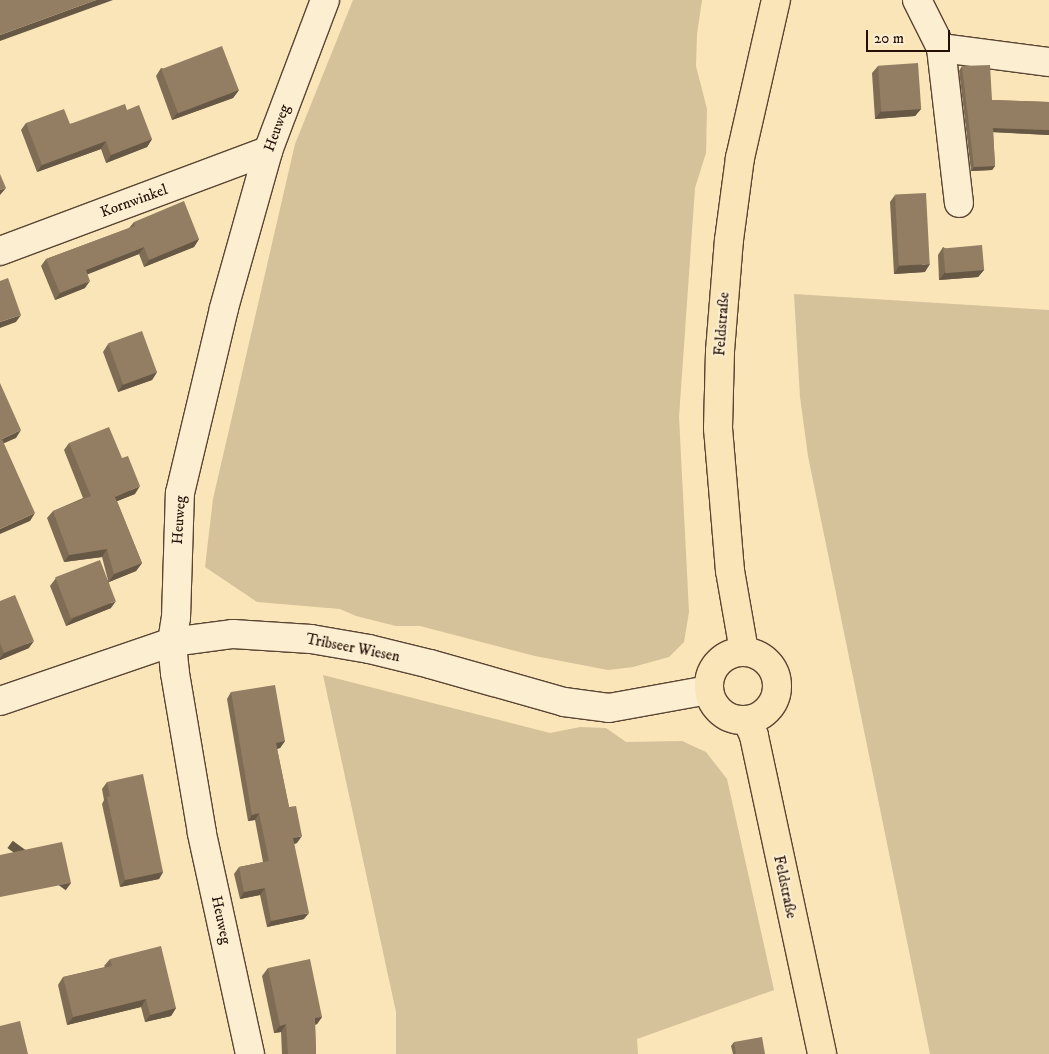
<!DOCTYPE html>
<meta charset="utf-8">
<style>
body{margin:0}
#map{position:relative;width:1049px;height:1054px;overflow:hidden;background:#f9e5b8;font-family:"IM FELL DW Pica",serif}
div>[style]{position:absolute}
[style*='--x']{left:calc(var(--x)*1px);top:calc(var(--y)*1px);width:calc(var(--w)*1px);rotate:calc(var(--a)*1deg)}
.green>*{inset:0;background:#d5c19a}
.roads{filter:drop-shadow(1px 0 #5a4433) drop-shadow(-1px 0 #5a4433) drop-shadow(0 1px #5a4433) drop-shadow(0 -1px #5a4433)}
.minor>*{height:28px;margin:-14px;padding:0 14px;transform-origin:14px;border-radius:14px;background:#fbeed1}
.major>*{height:28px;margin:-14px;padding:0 14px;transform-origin:14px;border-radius:14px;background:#f9e5b8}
.major>.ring{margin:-14px;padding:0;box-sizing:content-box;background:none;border:28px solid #f9e5b8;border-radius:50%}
.wall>*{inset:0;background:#7e6c55}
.shaded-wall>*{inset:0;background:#675845;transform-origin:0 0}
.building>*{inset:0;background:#937e63;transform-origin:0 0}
span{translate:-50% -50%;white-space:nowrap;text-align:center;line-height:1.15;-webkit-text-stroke:4px #fbeed1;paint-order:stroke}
.street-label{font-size:15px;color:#250f07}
.scale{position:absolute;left:866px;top:30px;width:84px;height:22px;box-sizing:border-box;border:2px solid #250f07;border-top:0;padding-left:6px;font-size:15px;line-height:18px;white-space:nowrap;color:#250f07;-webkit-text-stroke:4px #fbeed1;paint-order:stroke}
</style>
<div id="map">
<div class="green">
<i style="clip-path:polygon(353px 0,702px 0,697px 34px,696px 66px,707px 109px,706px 153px,695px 188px,679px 417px,689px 612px,684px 642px,669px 657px,633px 667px,608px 670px,535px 656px,420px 626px,396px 626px,356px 616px,340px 609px,257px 602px,205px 567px,213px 499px,295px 144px)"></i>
<i style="clip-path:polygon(794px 294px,1049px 310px,1049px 1054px,930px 1054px,808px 456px,800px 397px)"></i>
<i style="clip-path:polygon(323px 675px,550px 733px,580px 727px,606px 728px,626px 742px,682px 741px,706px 752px,727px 779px,774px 990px,637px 1039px,638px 1054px,396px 1054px,396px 1012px)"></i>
</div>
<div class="roads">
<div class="minor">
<i style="--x:917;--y:0;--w:54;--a:63.4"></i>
<i style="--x:941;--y:48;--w:156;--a:83.4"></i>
<i style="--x:941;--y:48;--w:109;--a:7.4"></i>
<i style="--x:0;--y:251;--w:286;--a:-20.5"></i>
<i style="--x:0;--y:701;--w:182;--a:-18.9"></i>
<i style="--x:172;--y:642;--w:62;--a:-7.5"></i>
<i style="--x:233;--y:634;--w:78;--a:3.7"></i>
<i style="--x:311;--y:639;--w:59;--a:9.8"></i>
<i style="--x:369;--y:649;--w:63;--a:13.8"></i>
<i style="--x:430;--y:664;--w:139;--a:15.8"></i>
<i style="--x:564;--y:702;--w:45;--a:7.6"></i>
<i style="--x:609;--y:708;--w:101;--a:-10.3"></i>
<i style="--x:250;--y:1054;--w:226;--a:-102.3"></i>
<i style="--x:202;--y:833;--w:162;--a:-99.6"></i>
<i style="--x:175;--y:673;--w:31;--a:-96"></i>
<i style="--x:172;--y:642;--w:24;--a:-81"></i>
<i style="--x:176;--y:618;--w:125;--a:-88.2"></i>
<i style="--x:180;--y:493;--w:190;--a:-76.6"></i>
<i style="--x:224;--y:308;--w:163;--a:-74.3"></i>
<i style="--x:268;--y:151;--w:161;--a:-69.3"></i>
</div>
<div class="major">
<i style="--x:744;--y:651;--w:81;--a:-99.9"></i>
<i style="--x:730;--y:571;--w:144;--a:-94.8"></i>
<i style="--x:718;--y:428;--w:77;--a:-88.5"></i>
<i style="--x:720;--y:351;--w:111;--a:-85.4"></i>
<i style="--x:729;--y:240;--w:83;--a:-82.4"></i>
<i style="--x:740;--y:158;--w:162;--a:-77.2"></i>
<i class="ring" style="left:709px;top:652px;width:40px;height:40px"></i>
<i style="--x:747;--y:720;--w:17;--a:66"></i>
<i style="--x:754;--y:736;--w:325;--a:77.9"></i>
</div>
</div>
<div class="wall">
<i style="clip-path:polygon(878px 66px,921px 109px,915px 116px,875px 119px,872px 73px)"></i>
<i style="clip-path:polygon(962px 66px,992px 100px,1049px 102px,1049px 135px,993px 132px,995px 166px,992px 170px,971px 171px,959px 71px)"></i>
<i style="clip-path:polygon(161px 68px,239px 90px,233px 98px,172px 120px,156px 76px)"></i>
<i style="clip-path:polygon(127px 110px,152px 139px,147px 147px,106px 163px,101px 149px,37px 172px,21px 130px,26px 123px,70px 124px)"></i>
<i style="clip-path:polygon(895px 195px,925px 272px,894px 274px,890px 202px)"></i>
<i style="clip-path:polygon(134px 222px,199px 239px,194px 247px,144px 267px,139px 254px,87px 274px,85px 288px,55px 300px,41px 266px,46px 259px,129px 228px)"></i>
<i style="clip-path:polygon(943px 247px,984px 270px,978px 277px,939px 280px,938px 255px)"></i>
<i style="clip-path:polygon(108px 344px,157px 372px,152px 380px,118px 392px,103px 352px)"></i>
<i style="clip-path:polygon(69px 443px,135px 494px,117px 501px,142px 563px,136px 571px,109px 582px,111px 608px,66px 626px,50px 586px,56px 578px,108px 580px,102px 557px,64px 562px,47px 518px,53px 511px,83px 498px,64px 450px)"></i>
<i style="clip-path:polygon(0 601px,29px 648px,0 660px)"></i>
<i style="clip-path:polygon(231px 692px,285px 741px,280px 748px,277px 749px,289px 807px,297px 843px,294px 844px,304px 919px,267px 927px,260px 895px,240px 899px,234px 874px,239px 867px,263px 862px,255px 820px,248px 821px,227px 699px)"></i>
<i style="clip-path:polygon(107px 782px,163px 872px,159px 879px,120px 887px,102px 804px,104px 800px,102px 789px)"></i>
<i style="clip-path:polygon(110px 959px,176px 1008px,171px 1016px,145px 1022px,141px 1007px,67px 1025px,58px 985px,63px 977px,105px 967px,104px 966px)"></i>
<i style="clip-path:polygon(268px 968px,322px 1017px,317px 1024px,315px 1025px,316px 1054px,282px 1054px,281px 1032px,274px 1033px,262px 976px)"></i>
<i style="clip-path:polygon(734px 1042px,765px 1054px,733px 1054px,731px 1046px)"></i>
</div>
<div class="shaded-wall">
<i style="clip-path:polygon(96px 0,113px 0,0 41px,0 35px)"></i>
<i style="clip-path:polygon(239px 90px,233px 98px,172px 120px,177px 113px)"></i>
<i style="clip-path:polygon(921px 109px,915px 116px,875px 119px,881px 111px)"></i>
<i style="clip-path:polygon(993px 128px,1049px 130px,1049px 135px,990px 132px)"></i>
<i style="clip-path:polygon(152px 139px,147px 147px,106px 163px,111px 155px)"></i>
<i style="clip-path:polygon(106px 141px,101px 149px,37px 172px,42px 165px)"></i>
<i style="clip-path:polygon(995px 166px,992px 170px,971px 171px,974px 167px)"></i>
<i style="clip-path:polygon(6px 188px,0 195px,0 190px)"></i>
<i style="clip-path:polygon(199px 239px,194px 247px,144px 267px,149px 260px)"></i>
<i style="clip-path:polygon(144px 247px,139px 254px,81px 277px,86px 270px)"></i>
<i style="clip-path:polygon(930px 264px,925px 272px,894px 274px,899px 266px)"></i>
<i style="clip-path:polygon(984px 270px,978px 277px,939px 280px,945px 272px)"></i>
<i style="clip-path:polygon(90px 281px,85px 288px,55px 300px,60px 293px)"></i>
<i style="clip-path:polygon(21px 315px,16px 322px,0 328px,0 322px)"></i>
<i style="clip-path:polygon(157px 372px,152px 380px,118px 392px,123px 384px)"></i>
<i style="clip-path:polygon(21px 430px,16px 438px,0 445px,2px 439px)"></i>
<i style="clip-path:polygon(140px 486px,135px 494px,110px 504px,115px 497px)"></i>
<i style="clip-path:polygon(35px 513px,30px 521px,0 534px,0 529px)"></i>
<i style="clip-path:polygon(107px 549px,102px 557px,64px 562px,69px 555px)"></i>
<i style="clip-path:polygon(142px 563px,136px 571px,109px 582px,114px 574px)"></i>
<i style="clip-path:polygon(116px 601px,111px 608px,66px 626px,72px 619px)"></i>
<i style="clip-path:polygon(34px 641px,29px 648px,0 660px,0 658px,4px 653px)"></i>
<i style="clip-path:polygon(285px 741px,280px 748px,272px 750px,276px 743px)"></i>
<i style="clip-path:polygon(259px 813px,255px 820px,248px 821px,252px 815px)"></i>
<i style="clip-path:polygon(302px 836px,297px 843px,288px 845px,293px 838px)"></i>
<i style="clip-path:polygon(163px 872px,159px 879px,120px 887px,125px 880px)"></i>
<i style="left:71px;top:883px;width:9px;height:72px;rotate:126deg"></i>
<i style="clip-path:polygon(265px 888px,260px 895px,240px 899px,244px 892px)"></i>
<i style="clip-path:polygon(309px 913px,304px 919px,267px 927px,271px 921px)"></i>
<i style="clip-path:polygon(146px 999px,141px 1007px,67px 1025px,73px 1017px)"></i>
<i style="clip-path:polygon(176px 1008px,171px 1016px,145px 1022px,150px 1015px)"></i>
<i style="clip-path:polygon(322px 1017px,317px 1024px,309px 1026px,315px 1018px)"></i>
<i style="clip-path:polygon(286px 1024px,281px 1032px,274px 1033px,280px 1026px)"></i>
</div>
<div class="building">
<i style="clip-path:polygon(0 0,96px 0,0 35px)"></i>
<i style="left:222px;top:46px;width:47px;height:65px;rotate:69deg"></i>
<i style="left:918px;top:63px;width:46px;height:40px;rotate:86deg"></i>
<i style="clip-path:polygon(990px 65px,992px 100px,1049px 102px,1049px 130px,993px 128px,995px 166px,974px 167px,962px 66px)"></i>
<i style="clip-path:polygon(125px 104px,127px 110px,139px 105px,152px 139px,111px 155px,106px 141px,42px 165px,26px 123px,64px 109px,70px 124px)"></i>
<i style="clip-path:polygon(0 174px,6px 188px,0 190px)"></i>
<i style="left:926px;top:193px;width:71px;height:31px;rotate:87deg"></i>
<i style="clip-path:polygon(184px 201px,199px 239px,149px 260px,144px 247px,86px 270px,90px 281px,60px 293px,46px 259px,135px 226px,134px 222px)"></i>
<i style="left:982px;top:245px;width:25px;height:39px;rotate:85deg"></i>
<i style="clip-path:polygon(8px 278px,21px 315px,0 322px,0 281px)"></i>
<i style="left:142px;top:331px;width:44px;height:36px;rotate:70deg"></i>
<i style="clip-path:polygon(0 383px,21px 430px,2px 439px,35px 513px,0 529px)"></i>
<i style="clip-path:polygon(109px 427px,122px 458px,128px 456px,140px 486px,115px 497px,142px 563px,114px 574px,107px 549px,69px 555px,53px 511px,91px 496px,69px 443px)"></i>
<i style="left:100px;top:560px;width:44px;height:48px;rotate:69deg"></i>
<i style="clip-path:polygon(15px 595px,34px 641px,4px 653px,0 643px,0 601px)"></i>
<i style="clip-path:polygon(275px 685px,285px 741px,276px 743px,289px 807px,296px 806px,302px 836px,293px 838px,309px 913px,271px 921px,265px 888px,244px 892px,239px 867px,269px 861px,259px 813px,252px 815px,231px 692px)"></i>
<i style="clip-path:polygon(143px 774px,163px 872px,125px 880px,107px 797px,110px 796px,107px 782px)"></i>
<i style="clip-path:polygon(62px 842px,71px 883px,0 897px,0 855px)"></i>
<i style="clip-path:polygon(161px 946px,176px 1008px,150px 1015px,146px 999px,73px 1017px,63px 977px,112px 966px,110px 959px)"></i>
<i style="clip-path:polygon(310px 959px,322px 1017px,315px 1018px,316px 1054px,288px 1054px,286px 1024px,280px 1026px,268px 968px)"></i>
<i style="clip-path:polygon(20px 1021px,28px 1054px,0 1054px,0 1026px)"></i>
<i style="clip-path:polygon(762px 1037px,765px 1054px,736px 1054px,734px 1042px)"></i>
</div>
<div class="street-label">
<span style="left:277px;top:128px;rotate:-70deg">Heuweg</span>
<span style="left:134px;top:201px;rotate:-20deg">Kornwinkel</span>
<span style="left:722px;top:324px;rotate:-86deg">Feldstraße</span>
<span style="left:179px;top:520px;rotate:-86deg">Heuweg</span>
<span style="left:353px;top:648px;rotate:11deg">Tribseer Wiesen</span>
<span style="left:785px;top:887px;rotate:78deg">Feldstraße</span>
<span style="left:221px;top:920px;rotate:78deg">Heuweg</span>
</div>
<div class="scale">20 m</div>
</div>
